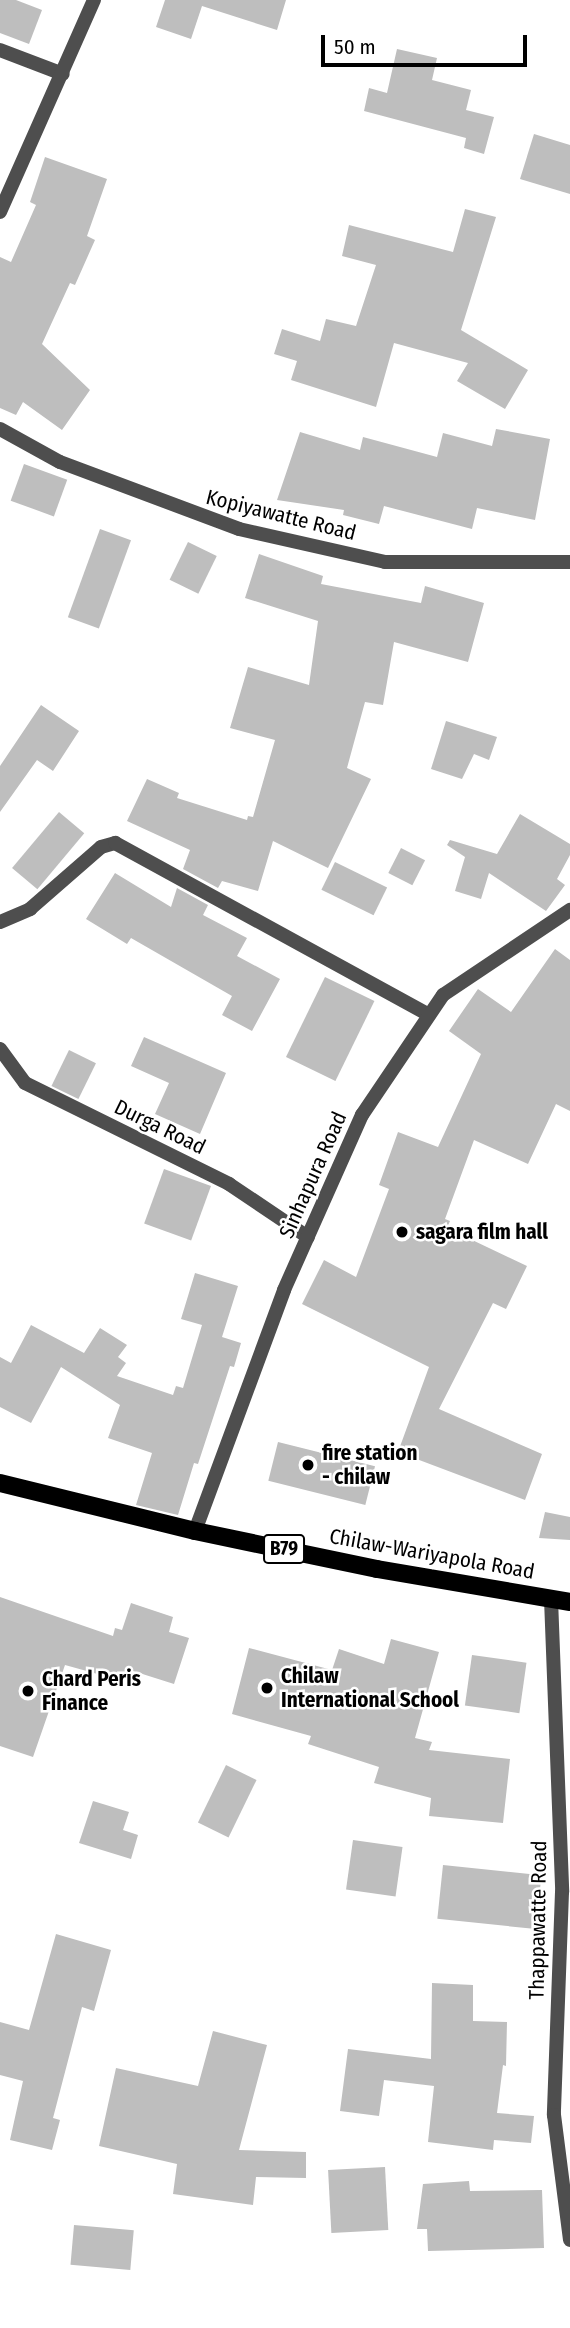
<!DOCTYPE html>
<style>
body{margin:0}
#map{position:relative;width:570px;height:2328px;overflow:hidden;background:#fff;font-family:"Fira Sans Condensed",sans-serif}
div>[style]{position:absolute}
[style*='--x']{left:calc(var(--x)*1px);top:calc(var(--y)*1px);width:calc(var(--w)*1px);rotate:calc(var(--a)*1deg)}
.building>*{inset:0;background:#bebebe;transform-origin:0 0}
.minor>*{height:14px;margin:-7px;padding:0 7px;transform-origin:7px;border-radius:7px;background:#4e4e4e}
.primary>*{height:18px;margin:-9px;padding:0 9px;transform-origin:9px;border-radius:9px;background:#000}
.dots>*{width:19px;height:19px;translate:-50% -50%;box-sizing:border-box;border:4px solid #fff;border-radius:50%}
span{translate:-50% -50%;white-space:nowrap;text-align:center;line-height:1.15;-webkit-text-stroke:5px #fff;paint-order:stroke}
.shield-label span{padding:2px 5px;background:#fff;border:2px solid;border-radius:5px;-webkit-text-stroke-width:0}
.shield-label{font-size:19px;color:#000;font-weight:700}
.street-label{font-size:21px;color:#000}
.poi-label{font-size:21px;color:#000;font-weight:700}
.left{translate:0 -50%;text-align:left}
.scale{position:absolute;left:321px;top:35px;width:206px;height:32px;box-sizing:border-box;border:4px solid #000;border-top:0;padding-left:9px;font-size:21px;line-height:24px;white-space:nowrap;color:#000;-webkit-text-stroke:5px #fff;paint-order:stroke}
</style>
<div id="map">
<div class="building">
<i style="clip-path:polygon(0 0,16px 0,42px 10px,29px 44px,0 33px)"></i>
<i style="clip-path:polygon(165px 0,286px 0,277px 30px,202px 6px,191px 39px,156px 27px)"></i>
<i style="clip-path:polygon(397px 49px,437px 58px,432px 80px,471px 90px,466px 110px,494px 117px,484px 154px,464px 148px,466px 138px,364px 111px,369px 88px,387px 93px)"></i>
<i style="clip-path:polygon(534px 134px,570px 145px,570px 194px,520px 179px)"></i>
<i style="clip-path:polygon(45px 157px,107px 179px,87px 236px,95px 240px,75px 285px,70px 283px,42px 344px,90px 390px,62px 430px,23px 402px,16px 415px,0 408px,0 257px,11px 262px,36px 205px,30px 202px)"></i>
<i style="clip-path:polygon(465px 209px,496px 217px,461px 330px,528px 370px,505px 409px,457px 381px,468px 363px,394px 343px,376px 407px,291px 380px,297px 361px,274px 354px,282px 329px,320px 341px,326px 319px,356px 326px,376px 265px,342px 256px,349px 225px,453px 252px)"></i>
<i style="clip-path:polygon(496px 429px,550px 439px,535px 520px,477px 508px,472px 529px,384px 506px,379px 524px,343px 515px,344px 510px,277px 500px,300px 432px,360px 450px,363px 437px,437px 457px,443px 433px,492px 446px)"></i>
<i style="left:24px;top:464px;width:46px;height:39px;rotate:20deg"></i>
<i style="left:100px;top:529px;width:33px;height:94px;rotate:20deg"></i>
<i style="left:188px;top:542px;width:32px;height:42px;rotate:26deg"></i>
<i style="clip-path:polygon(259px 554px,323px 576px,321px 584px,421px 603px,425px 586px,484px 603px,468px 662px,394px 642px,383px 705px,365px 702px,347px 768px,371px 779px,328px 868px,273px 841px,258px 891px,222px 881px,218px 888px,183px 869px,190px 850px,127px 821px,147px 779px,179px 793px,177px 798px,247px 820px,248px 816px,253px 817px,275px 740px,230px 728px,248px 667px,309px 685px,318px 621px,245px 598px)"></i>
<i style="clip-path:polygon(41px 705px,79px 731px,53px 771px,37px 760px,0 812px,0 766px)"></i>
<i style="clip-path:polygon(446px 721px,497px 737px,489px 760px,474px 754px,462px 779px,431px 769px)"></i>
<i style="left:59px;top:812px;width:33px;height:73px;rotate:40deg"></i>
<i style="clip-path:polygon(520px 814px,570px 844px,570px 855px,557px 879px,565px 885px,546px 911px,489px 873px,481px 899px,455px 891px,465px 857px,447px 845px,450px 840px,497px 854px)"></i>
<i style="left:401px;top:848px;width:27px;height:28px;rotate:27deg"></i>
<i style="left:335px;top:862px;width:58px;height:31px;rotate:26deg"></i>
<i style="clip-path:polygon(115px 873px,171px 907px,177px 888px,208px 905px,203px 915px,247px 938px,237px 956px,280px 979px,252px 1031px,222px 1015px,232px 996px,131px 938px,127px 944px,86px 919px)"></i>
<i style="clip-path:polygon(555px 949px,570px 960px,570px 1111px,556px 1104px,528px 1164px,474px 1140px,445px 1219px,450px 1221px,447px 1228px,527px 1266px,506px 1309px,493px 1303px,439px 1409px,542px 1454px,525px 1500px,398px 1452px,429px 1367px,302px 1304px,324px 1260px,356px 1277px,389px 1189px,379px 1185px,398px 1132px,438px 1147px,481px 1054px,449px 1031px,478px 989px,511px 1012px)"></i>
<i style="left:325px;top:977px;width:55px;height:89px;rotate:26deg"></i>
<i style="clip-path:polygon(144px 1037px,226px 1073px,200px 1134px,155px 1114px,169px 1083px,131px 1066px)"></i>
<i style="left:69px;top:1050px;width:30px;height:40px;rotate:26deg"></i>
<i style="left:164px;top:1169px;width:50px;height:58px;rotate:20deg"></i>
<i style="clip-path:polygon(195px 1273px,238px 1286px,222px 1337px,241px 1343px,234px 1367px,230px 1366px,198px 1464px,194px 1463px,178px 1515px,136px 1505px,152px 1453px,108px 1438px,120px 1405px,61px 1367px,31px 1423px,0 1407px,0 1357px,11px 1363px,31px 1325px,84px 1353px,100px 1328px,127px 1345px,118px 1357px,126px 1363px,117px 1376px,173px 1395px,176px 1386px,183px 1388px,202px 1325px,181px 1319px)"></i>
<i style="left:278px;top:1442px;width:100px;height:40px;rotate:14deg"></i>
<i style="clip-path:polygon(545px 1512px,570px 1517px,570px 1540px,539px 1538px)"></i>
<i style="clip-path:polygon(0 1597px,113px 1636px,115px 1628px,122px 1630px,131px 1603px,173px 1617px,169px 1632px,189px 1638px,174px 1684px,133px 1671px,130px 1683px,65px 1665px,33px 1757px,0 1746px)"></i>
<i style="clip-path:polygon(391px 1639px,439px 1652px,415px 1738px,432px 1742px,429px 1750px,510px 1759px,503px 1823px,429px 1816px,431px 1798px,374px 1783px,379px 1767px,308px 1744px,311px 1736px,232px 1714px,249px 1648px,332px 1670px,339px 1649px,384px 1664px)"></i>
<i style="left:472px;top:1655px;width:55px;height:51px;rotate:8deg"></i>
<i style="left:226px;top:1765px;width:34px;height:64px;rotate:26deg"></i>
<i style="clip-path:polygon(93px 1801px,129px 1812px,123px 1830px,138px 1835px,131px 1859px,79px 1843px)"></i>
<i style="left:353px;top:1840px;width:50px;height:50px;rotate:8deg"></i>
<i style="left:443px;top:1865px;width:99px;height:54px;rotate:6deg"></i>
<i style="clip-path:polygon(56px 1934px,111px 1950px,94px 2011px,82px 2007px,53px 2118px,60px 2120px,52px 2150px,10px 2140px,23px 2081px,0 2075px,0 2022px,29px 2030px)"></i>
<i style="clip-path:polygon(432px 1983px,473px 1985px,473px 2021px,507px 2022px,506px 2066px,503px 2065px,497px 2113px,534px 2116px,531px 2143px,494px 2140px,493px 2150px,428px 2142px,434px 2086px,384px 2080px,379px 2116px,340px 2111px,348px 2049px,431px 2059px)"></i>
<i style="clip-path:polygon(213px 2031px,267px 2045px,239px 2150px,306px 2152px,306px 2178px,256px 2177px,253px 2205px,173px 2194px,177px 2164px,99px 2146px,116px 2068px,198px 2086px)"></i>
<i style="left:385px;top:2167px;width:63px;height:57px;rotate:87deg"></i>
<i style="clip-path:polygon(469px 2181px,470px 2191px,542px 2190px,544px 2248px,428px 2251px,427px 2229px,417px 2229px,423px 2184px)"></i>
<i style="left:74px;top:2225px;width:60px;height:40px;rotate:5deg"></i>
</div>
<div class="minor">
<i style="--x:0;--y:50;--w:67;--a:20.9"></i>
<i style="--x:0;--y:212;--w:232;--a:-66.1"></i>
<i style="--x:0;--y:429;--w:68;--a:28.8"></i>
<i style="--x:60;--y:462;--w:191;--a:20.5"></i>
<i style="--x:239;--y:529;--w:150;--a:12.7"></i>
<i style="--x:385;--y:562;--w:185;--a:0"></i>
<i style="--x:0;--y:922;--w:33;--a:-23"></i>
<i style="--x:30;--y:909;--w:94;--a:-41.1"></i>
<i style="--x:101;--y:847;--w:15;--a:-16"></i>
<i style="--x:115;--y:843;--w:358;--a:28.7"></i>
<i style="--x:0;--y:1049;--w:42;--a:53.7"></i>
<i style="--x:25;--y:1083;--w:228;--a:26.3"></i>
<i style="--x:229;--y:1184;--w:95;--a:33.9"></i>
<i style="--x:195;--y:1531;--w:257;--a:-69.7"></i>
<i style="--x:284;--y:1290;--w:192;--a:-66"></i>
<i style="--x:362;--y:1115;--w:145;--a:-56"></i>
<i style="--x:443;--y:995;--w:153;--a:-33.8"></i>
<i style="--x:551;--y:1599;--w:293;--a:87.8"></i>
<i style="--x:562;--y:1892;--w:223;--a:92.1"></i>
<i style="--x:554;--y:2115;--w:126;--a:82.7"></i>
</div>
<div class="primary">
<i style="--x:0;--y:1483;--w:201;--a:13.8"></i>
<i style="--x:195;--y:1531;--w:186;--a:11.8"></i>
<i style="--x:377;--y:1569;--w:196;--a:9.7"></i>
</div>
<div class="dots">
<i style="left:402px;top:1232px;background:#000"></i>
<i style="left:308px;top:1465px;background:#000"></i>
<i style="left:267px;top:1688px;background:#000"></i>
<i style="left:28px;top:1691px;background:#000"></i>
</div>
<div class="shield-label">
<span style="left:284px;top:1549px">B79</span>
</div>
<div class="street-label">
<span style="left:281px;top:515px;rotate:14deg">Kopiyawatte Road</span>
<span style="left:160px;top:1127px;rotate:26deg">Durga Road</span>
<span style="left:313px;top:1175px;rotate:-66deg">Sinhapura Road</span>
<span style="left:432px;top:1554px;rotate:10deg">Chilaw-Wariyapola Road</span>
<span style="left:538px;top:1920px;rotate:-89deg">Thappawatte Road</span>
</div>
<div class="poi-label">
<span class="left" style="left:416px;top:1232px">sagara film hall</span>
<span class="left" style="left:322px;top:1465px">fire station<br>- chilaw</span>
<span class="left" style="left:281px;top:1688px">Chilaw<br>International School</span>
<span class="left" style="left:42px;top:1691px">Chard Peris<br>Finance</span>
</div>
<div class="scale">50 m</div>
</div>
